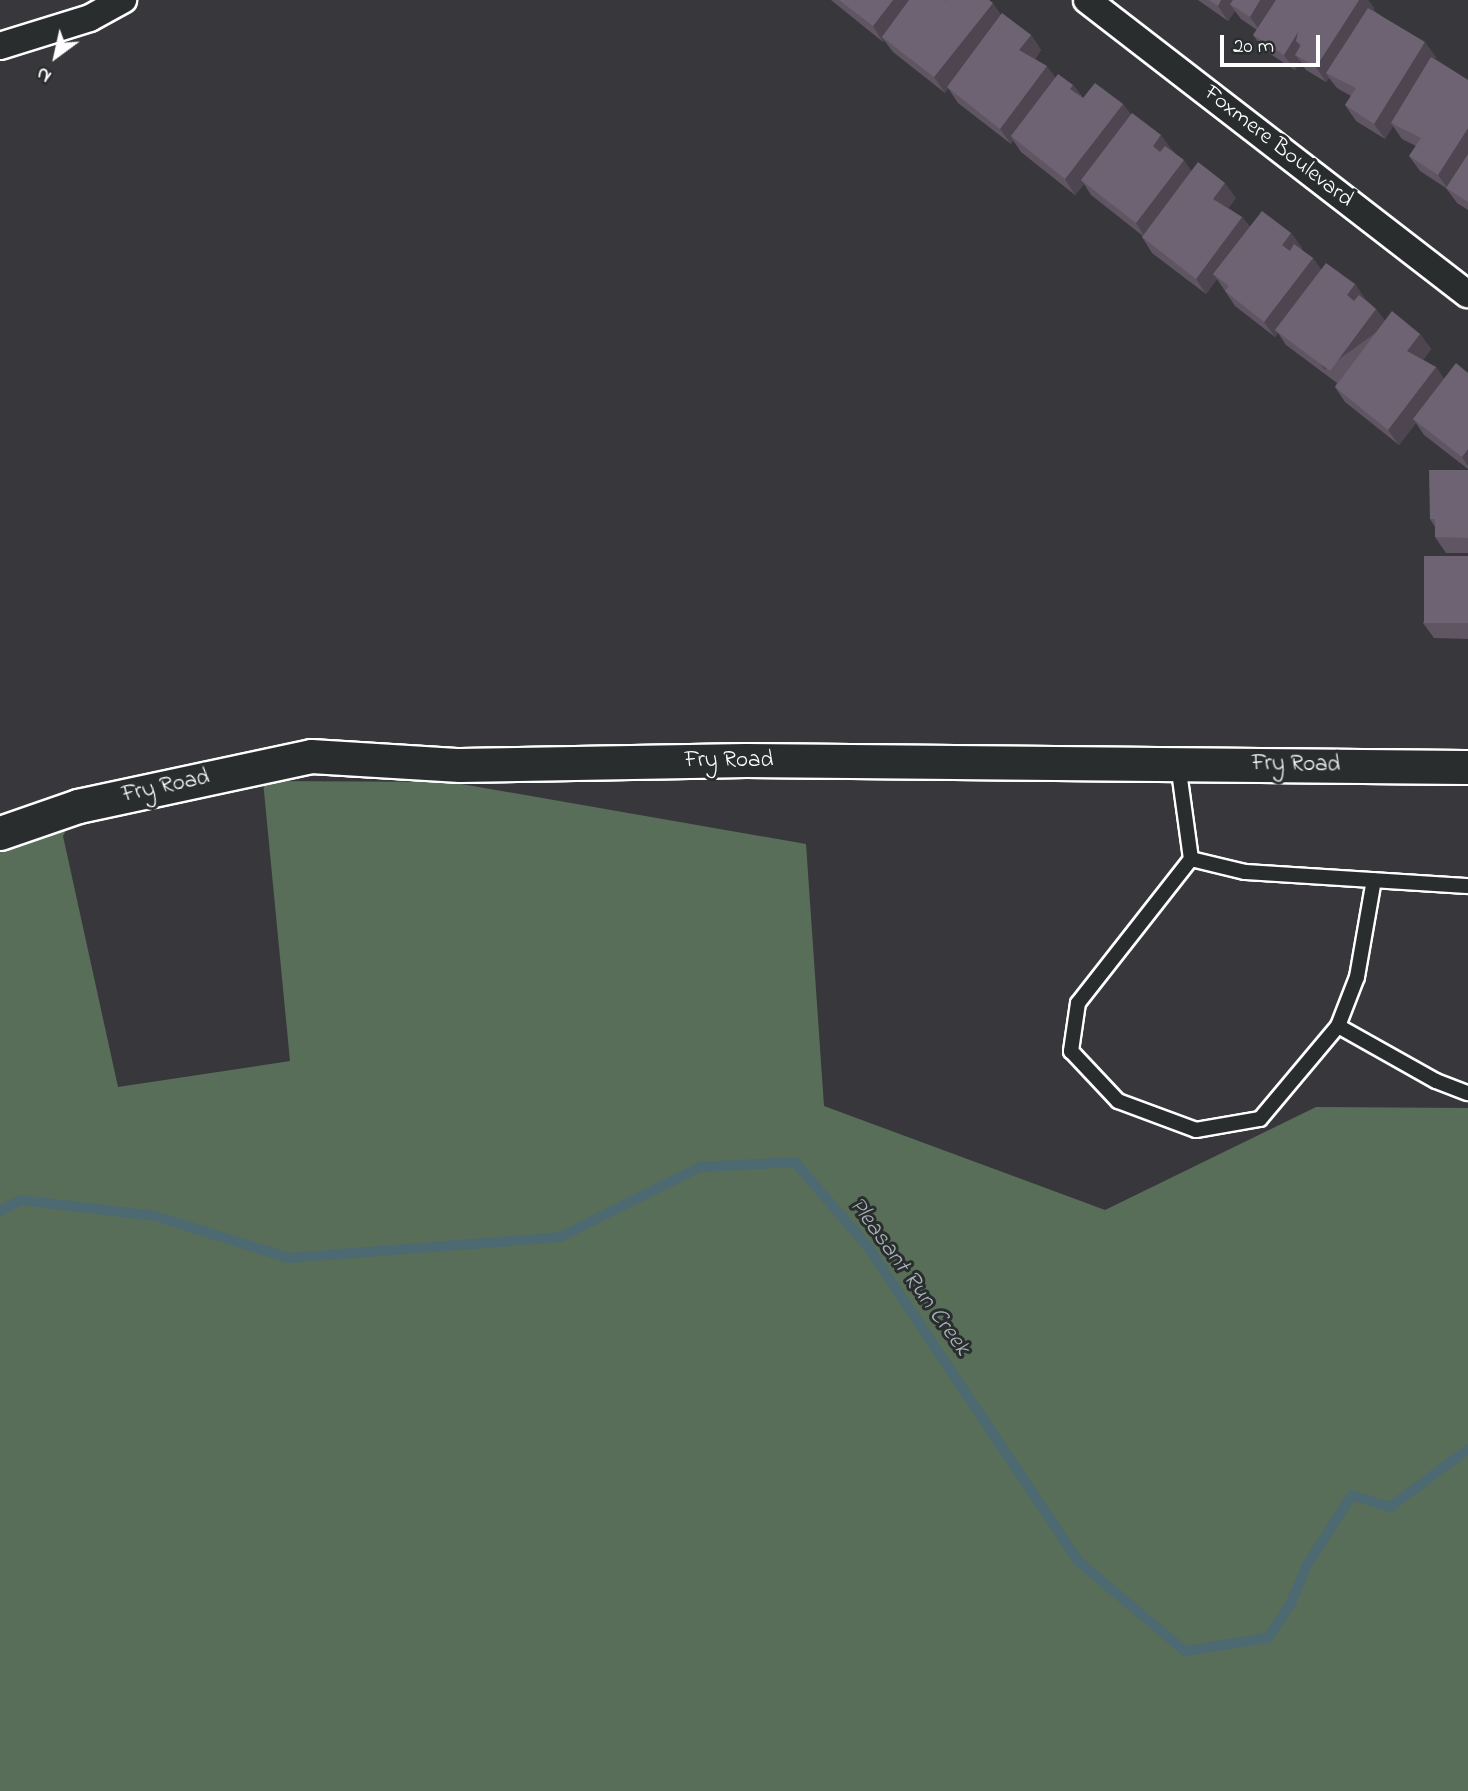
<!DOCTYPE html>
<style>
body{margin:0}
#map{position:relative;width:1468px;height:1791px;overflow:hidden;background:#38383c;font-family:"Indie Flower",sans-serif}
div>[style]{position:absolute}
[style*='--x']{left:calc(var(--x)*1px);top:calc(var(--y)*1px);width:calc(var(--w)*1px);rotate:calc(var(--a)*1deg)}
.green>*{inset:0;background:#586e59}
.stream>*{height:10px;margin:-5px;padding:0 5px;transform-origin:5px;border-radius:5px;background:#4d6972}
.roads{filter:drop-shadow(2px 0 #fff) drop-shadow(-2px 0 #fff) drop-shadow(0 2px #fff) drop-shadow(0 -2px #fff)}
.service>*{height:14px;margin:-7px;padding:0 7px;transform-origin:7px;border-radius:7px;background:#2a2d2e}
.minor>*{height:26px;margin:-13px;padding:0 13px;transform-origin:13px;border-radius:13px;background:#2a2d2e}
.tertiary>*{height:33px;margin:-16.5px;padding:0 16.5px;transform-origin:16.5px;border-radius:16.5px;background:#2a2d2e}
.wall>*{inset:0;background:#5f5563}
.shaded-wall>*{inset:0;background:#4d4550;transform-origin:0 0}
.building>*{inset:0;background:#6e6373;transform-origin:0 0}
span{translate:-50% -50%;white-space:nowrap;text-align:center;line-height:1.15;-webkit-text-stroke:6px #2a2d2e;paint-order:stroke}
.street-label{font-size:23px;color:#fff}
.water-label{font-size:24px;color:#a6b4b8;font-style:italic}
.north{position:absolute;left:21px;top:21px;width:70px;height:70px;-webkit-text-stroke:5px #2a2d2e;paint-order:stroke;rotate:213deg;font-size:19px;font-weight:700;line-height:28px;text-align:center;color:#fff}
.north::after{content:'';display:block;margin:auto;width:24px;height:32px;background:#fff;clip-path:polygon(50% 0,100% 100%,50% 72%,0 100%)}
.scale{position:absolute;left:1220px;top:35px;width:100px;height:32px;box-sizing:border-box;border:4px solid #fff;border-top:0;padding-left:9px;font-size:21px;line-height:24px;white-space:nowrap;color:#fff;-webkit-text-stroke:5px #2a2d2e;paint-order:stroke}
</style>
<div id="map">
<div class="green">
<i style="clip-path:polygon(263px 781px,450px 782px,806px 844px,824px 1106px,1105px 1210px,1316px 1107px,1468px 1108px,1468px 1791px,0 1791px,0 833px,78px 806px,63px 836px,118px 1087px,290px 1061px)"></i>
</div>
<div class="stream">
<i style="--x:0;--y:1211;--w:24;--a:-28"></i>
<i style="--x:21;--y:1200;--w:135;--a:6.8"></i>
<i style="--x:155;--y:1216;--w:140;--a:17.4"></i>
<i style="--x:289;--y:1258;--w:272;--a:-4.4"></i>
<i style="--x:560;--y:1237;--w:157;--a:-26.6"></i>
<i style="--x:700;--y:1167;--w:95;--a:-3"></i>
<i style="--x:795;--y:1162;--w:112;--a:49.3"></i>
<i style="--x:868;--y:1247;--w:378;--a:56.2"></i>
<i style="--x:1078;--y:1561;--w:140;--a:40.1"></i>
<i style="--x:1185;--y:1651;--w:84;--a:-8.9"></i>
<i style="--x:1268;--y:1638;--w:42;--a:-56.7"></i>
<i style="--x:1291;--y:1603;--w:41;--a:-67.2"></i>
<i style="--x:1307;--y:1565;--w:83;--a:-57.3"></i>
<i style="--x:1352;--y:1495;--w:40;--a:18"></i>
<i style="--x:1390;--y:1507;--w:97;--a:-36.6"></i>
</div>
<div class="roads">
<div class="service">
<i style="--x:1178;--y:764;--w:96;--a:82.2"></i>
<i style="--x:1191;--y:859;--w:56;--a:13.5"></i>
<i style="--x:1245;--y:872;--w:223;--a:3.6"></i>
<i style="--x:1191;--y:859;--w:183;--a:128.1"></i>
<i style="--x:1078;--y:1003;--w:49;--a:98.3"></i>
<i style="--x:1071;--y:1051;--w:69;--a:46.8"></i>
<i style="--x:1118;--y:1101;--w:83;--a:20.4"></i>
<i style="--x:1196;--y:1130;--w:65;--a:-9.8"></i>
<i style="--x:1260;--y:1119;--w:121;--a:-50"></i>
<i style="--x:1338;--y:1026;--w:53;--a:-68.8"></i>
<i style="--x:1357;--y:977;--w:98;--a:-80.1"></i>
<i style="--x:1338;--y:1026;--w:112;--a:29.3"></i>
<i style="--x:1436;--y:1081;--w:34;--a:21"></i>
</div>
<div class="minor">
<i style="--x:1087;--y:0;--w:481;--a:37.7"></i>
<i style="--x:0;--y:46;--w:94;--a:-17.3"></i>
<i style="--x:90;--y:18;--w:38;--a:-29"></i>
</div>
<div class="tertiary">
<i style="--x:0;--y:833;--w:83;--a:-19.1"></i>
<i style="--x:78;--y:806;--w:238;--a:-12.1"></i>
<i style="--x:311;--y:756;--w:149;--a:3.5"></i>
<i style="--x:460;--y:765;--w:286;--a:-1"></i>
<i style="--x:746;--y:760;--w:722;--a:0.56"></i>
</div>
</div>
<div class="wall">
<i style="clip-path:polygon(831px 0,989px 0,1001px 15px,1031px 35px,1041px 50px,1035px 59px,1055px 78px,1073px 85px,1083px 98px,1123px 104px,1131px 115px,1172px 150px,1191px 171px,1236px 198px,1228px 208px,1242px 217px,1250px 227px,1291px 233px,1302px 248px,1301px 250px,1313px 258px,1321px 270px,1355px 284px,1365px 299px,1376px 309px,1385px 321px,1420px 334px,1431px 349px,1423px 360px,1436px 367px,1444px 379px,1468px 373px,1468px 469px,1424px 435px,1416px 423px,1399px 445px,1345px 402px,1335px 387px,1337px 383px,1286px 345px,1278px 333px,1275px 337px,1235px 306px,1217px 279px,1206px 294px,1152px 253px,1142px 237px,1143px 236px,1091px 195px,1084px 184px,1075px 195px,1021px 152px,1013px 140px,1011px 144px,958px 103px,948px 88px,945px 93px,893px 52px,884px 40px,883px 42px)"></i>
<i style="clip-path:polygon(1198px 0,1368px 0,1374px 8px,1373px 10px,1436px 57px,1435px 59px,1468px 80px,1468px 210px,1457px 203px,1446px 188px,1420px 171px,1409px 156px,1416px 146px,1402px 139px,1393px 126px,1385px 139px,1356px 121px,1345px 105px,1351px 96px,1337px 88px,1329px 78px,1326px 82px,1306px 70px,1300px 61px,1295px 70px,1264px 50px,1253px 35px,1257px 30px,1241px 19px,1235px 11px,1228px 21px)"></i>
<i style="clip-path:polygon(1468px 470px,1468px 553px,1446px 553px,1435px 537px,1435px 527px,1430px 519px)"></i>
<i style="clip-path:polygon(1468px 556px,1468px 639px,1434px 638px,1423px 623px)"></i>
</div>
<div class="shaded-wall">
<i style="clip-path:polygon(893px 0,916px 0,882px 37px,884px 40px,883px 42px,873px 26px)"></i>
<i style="clip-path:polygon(1221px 0,1242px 0,1230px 4px,1235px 11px,1228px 21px,1218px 6px)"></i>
<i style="clip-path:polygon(1260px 0,1280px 0,1261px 32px,1250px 17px)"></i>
<i style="clip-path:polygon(1359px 0,1368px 0,1374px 8px,1331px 75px,1326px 73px,1329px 78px,1326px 82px,1316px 67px)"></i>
<i style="clip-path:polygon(993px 3px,1003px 18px,945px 93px,934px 77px)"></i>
<i style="clip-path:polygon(1298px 32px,1301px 45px,1296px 41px,1305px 53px,1295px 55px,1300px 61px,1295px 70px,1284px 55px)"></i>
<i style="clip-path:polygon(1031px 35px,1041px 50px,1030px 65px,1019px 50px)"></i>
<i style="clip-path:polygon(1425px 42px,1436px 57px,1394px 125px,1391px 123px,1393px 126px,1385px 139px,1374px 124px)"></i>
<i style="clip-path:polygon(1047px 66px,1058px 81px,1011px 136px,1013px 140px,1011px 144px,1000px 129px)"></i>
<i style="clip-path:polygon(1073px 85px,1083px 100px,1070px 89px)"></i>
<i style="clip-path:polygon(1123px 104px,1134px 120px,1081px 180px,1084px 184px,1075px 195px,1065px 179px)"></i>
<i style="clip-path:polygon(1468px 128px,1468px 160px,1449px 190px,1438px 175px)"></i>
<i style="clip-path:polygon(1161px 135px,1172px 150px,1164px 161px,1153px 146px)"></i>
<i style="clip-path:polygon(1184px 160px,1195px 176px,1146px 239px,1136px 223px)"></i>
<i style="clip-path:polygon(1225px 183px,1236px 198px,1224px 214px,1213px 199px)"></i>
<i style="clip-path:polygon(1242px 217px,1253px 232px,1213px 274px,1217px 279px,1206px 294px,1196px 279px)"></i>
<i style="clip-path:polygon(1291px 233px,1302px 248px,1293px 260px,1282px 245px)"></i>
<i style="clip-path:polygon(1313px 258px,1323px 274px,1275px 330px,1278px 333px,1275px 337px,1264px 322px)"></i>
<i style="clip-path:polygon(1355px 284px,1365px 299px,1357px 310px,1347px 295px)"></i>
<i style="left:1376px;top:309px;width:19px;height:77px;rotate:54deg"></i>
<i style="clip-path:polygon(1420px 334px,1431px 349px,1418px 366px,1407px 351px)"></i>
<i style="clip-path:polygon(1436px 367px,1447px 383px,1413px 419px,1416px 423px,1399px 445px,1388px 430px)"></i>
<i style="clip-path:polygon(1468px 449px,1468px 466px,1462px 457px)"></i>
</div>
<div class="building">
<i style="clip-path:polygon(839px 0,893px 0,873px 26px)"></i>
<i style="clip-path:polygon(909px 0,946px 0,945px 2px,947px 0,989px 0,993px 3px,934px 77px,882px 37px)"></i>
<i style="clip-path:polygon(1209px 0,1221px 0,1218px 6px)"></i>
<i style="clip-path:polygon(1233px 0,1260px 0,1250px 17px,1230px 4px)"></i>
<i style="clip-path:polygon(1276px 0,1359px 0,1316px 67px,1295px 55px,1301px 45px,1296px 41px,1298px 32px,1284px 55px,1253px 35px)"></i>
<i style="clip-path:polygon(1368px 8px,1425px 42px,1374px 124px,1345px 105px,1356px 88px,1326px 73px)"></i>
<i style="clip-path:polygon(1002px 13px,1031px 35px,1019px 50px,1047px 66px,1000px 129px,947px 87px)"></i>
<i style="clip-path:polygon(1431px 57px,1468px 80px,1468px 128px,1438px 175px,1409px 156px,1421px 138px,1391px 123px)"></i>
<i style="clip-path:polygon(1058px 74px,1073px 85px,1070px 89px,1083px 98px,1095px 83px,1123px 104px,1065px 179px,1011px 136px)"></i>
<i style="clip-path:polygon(1132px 113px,1161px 135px,1153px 146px,1160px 152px,1165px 146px,1184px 160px,1136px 223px,1081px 180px)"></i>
<i style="clip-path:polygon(1468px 154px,1468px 202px,1446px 188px)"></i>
<i style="clip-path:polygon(1198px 162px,1225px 183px,1213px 199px,1242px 217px,1196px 279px,1142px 237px)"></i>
<i style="clip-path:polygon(1262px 211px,1291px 233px,1282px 245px,1290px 251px,1294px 244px,1313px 258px,1264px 322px,1225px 291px,1229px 286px,1213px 274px)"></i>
<i style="clip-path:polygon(1326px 263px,1355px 284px,1347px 295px,1354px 301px,1359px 295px,1376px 309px,1330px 371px,1275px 330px)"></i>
<i style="clip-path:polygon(1392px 311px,1420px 334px,1407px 351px,1436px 367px,1388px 430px,1335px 387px)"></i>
<i style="clip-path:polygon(1456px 363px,1468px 373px,1468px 449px,1462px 457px,1413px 419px)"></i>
<i style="clip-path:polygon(1429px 470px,1468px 470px,1468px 538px,1435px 537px,1435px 519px,1430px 519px)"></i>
<i style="left:1424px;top:556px;width:44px;height:67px"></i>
</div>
<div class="street-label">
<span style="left:1278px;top:147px;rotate:38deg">Foxmere Boulevard</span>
<span style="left:729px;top:761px">Fry Road</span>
<span style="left:1296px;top:765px;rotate:1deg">Fry Road</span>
<span style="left:166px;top:787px;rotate:-12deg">Fry Road</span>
</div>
<div class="water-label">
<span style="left:909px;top:1277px;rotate:54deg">Pleasant Run Creek</span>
</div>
<div class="north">N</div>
<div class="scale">20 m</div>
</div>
